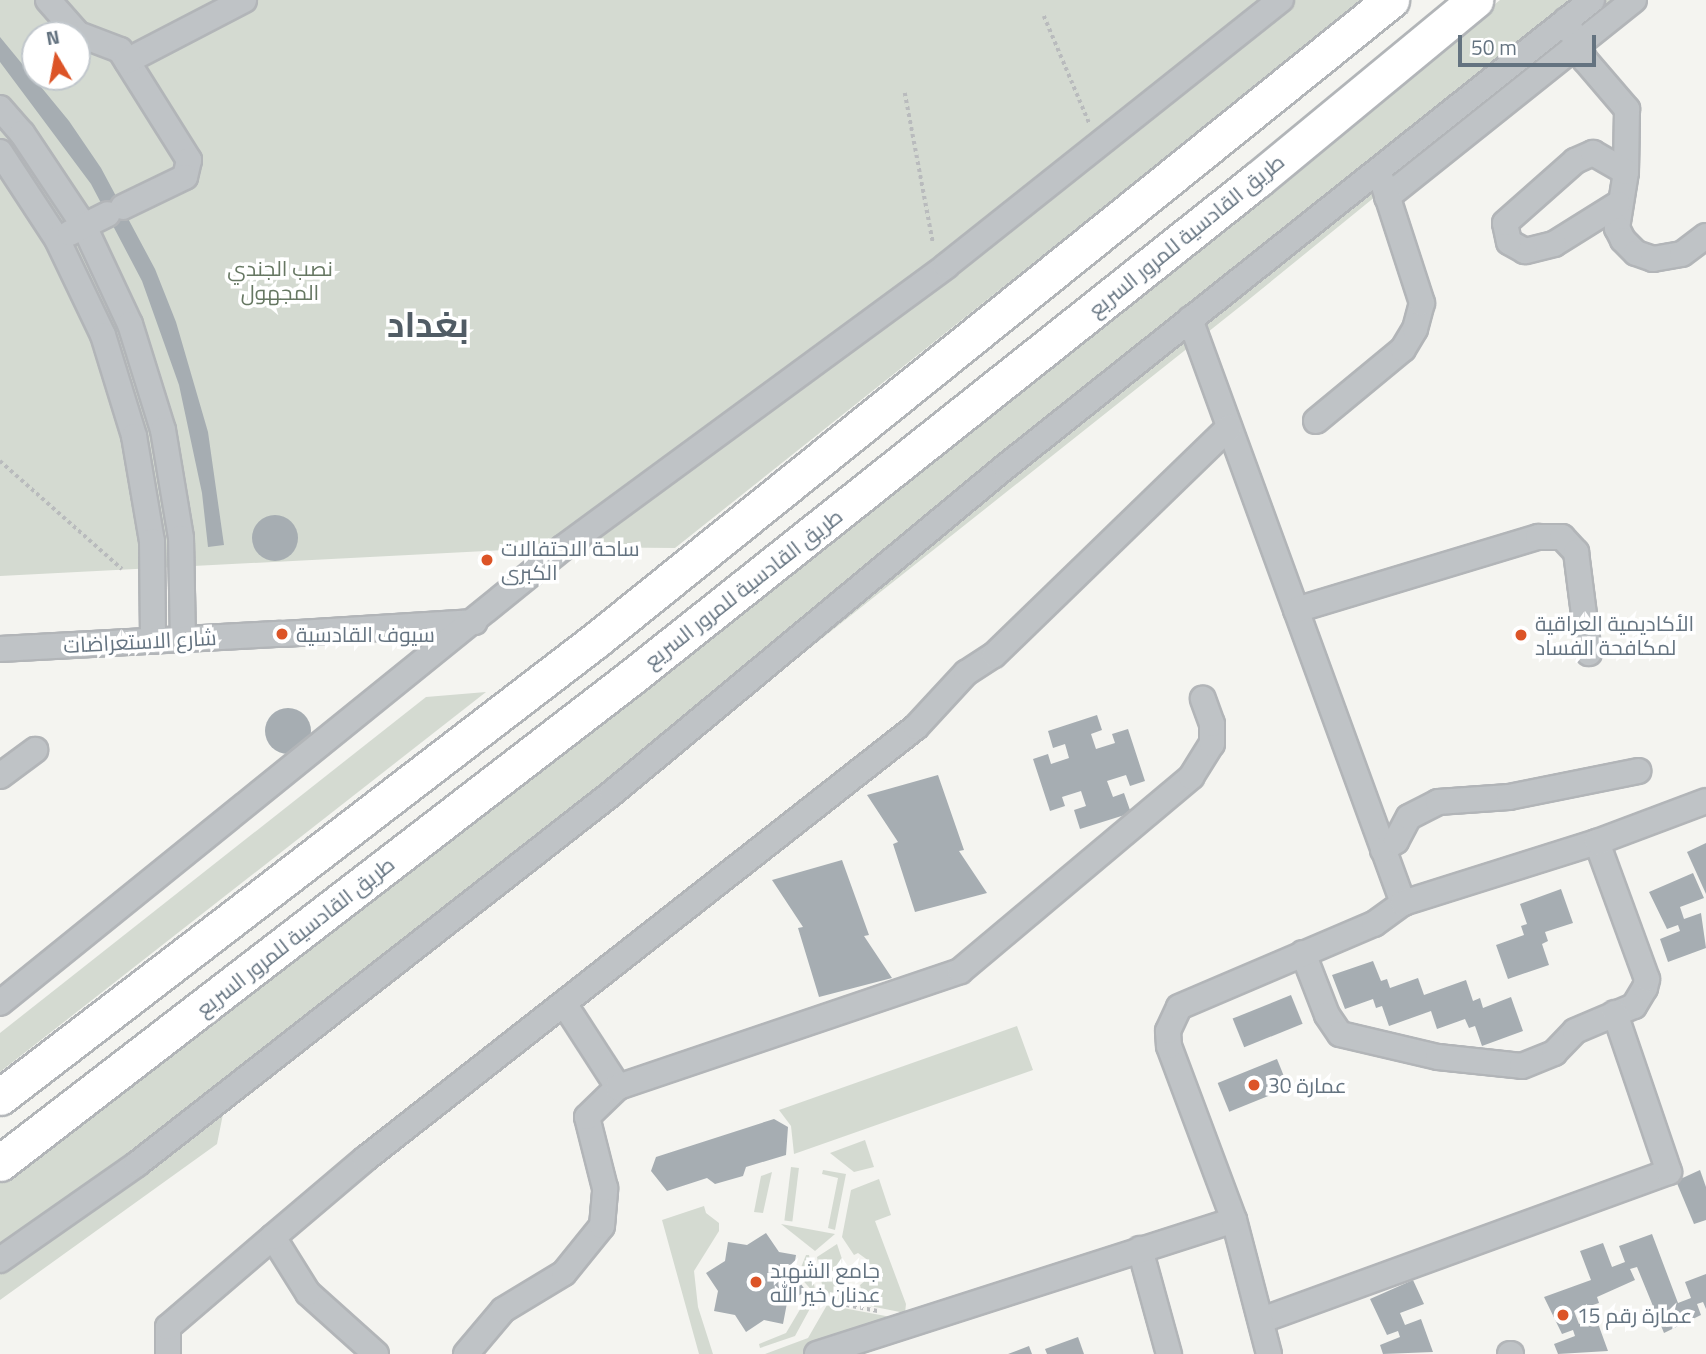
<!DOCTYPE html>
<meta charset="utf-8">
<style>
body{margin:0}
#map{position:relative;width:1706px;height:1354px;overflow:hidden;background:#f4f4f0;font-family:"Titillium Web",Cairo,sans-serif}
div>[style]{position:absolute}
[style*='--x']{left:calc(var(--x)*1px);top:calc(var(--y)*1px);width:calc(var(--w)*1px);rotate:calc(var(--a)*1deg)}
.green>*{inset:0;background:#d4dad1;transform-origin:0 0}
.building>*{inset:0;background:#a6adb2;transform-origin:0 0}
.round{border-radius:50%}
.path>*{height:3.5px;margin-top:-1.75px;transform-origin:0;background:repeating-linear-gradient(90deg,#b9bbbd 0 3.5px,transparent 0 7px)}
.roads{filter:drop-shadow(2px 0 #b2b5b8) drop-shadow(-2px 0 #b2b5b8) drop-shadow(0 2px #b2b5b8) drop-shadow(0 -2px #b2b5b8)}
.minor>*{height:24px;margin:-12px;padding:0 12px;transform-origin:12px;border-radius:12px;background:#bfc3c6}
.highway>*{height:35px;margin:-17.5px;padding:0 17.5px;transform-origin:17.5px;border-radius:17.5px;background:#fff}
.dots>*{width:19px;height:19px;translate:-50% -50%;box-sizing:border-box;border:4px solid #fff;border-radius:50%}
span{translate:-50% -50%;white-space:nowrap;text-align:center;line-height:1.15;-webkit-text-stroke:7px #fff;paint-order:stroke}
.street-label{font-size:21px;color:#647380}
.park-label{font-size:21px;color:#667762}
.poi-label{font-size:21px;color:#647380}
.left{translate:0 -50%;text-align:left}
.town-label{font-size:35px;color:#515c65;font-weight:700}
.north{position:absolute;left:21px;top:21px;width:70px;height:70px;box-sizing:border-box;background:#fff;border:2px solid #c1c7cc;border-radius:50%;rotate:350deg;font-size:19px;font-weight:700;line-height:28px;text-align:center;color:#647380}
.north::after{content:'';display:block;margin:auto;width:24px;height:32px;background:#dc5427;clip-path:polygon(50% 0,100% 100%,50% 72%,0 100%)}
.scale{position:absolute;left:1458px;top:35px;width:138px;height:32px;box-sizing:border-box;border:4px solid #647380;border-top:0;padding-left:9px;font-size:21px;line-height:24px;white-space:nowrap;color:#647380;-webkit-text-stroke:5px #fff;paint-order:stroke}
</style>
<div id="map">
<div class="green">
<i style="clip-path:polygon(evenodd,0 0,1364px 0,675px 548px,564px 547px,0 576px,0 0,35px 35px,77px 35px,77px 77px,35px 77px,35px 35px)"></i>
<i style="clip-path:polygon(1500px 0,1617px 0,1247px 301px,223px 1114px,217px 1144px,0 1300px,0 1183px,1273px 186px)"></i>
<i style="clip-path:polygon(486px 692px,0 1072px,0 1033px,426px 697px)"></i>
<i style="clip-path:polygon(1017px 1026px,1033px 1070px,794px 1154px,791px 1126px,779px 1110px)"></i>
<i style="clip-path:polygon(865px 1140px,874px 1167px,854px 1172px,830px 1153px)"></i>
<i style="left:791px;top:1167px;width:8px;height:54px;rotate:7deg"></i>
<i style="clip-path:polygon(823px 1170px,846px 1174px,835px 1230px,828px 1228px,838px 1178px,822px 1174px)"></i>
<i style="clip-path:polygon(772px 1172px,763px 1213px,754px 1212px,761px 1176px)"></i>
<i style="clip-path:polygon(879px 1179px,891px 1215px,875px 1221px,906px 1304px,905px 1313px,865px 1305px,860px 1285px,872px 1275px,869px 1261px,858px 1253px,854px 1255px,842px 1237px,851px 1190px)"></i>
<i style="clip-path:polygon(704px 1206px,706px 1213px,719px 1223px,719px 1231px,694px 1271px,698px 1307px,713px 1354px,699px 1354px,662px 1220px)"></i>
<i style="clip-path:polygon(781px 1224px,835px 1234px,815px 1251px)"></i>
<i style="clip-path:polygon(837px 1244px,843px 1262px,836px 1266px,838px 1270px,820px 1273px,817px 1257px)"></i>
<i style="clip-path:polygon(806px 1255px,809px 1255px,816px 1295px,798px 1275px)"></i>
<i style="clip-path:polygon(839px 1277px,845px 1282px,855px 1303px,825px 1297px,821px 1280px)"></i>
<i style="clip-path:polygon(805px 1301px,813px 1303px,795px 1336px,760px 1348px,759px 1344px,786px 1333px)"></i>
<i style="clip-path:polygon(827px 1305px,891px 1317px,894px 1325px,805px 1354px,765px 1354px,808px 1338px)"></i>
</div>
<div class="building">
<i style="clip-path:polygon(0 37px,69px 121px,101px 168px,155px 269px,176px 322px,208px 432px,224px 545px,208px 547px,202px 493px,179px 385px,142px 281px,91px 184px,0 62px)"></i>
<i class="round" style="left:252px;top:515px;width:46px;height:46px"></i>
<i class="round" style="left:265px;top:708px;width:46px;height:46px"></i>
<i style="clip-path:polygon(1097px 715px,1102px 730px,1091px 734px,1096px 749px,1115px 743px,1112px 734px,1128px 729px,1145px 781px,1130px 786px,1126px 775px,1107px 781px,1113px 797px,1124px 793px,1131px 813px,1080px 829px,1074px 810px,1086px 806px,1081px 791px,1062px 797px,1065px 806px,1050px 811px,1033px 759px,1048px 754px,1051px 764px,1069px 758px,1065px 744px,1053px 748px,1048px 731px)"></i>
<i style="clip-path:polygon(938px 775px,964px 850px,959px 851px,987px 893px,915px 912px,893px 844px,898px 842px,867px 795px)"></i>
<i style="clip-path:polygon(1706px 843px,1706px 894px,1687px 852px)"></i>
<i style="clip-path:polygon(842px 860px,869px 935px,864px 936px,892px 978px,819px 997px,798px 928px,803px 927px,772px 880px)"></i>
<i style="clip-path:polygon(1693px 873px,1704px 898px,1680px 907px,1684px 919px,1701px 913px,1706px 948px,1668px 962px,1660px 939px,1680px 931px,1678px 925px,1667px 929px,1649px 892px)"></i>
<i style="clip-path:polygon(1561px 889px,1573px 923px,1545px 932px,1548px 941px,1542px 944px,1549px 965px,1508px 979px,1496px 945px,1524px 935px,1521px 926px,1527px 924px,1520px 904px)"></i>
<i style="clip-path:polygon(1373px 961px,1381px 981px,1387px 979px,1390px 988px,1418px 978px,1424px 995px,1466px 980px,1473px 1001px,1480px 998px,1483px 1008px,1511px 997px,1523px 1031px,1482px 1046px,1475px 1026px,1469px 1028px,1465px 1019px,1437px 1029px,1431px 1011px,1389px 1026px,1382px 1006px,1376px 1008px,1373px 999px,1345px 1009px,1332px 975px)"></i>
<i style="left:1291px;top:995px;width:31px;height:63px;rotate:68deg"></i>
<i style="left:1277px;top:1059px;width:31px;height:64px;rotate:68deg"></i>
<i style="clip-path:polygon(774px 1119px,788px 1127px,786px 1155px,746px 1167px,743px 1176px,715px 1184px,707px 1178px,667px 1191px,651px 1171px,656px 1157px)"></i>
<i style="clip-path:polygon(1700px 1170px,1706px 1187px,1706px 1220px,1694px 1224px,1676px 1181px)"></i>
<i style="clip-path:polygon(766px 1233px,779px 1252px,796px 1255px,793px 1273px,806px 1291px,787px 1303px,783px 1324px,764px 1320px,746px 1332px,735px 1315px,714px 1311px,718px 1291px,706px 1273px,725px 1261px,728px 1242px,747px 1245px)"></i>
<i style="clip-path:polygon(1652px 1234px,1678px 1303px,1691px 1298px,1685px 1282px,1706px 1274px,1706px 1309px,1703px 1302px,1697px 1304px,1701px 1315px,1664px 1333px,1637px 1267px,1630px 1269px,1635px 1280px,1597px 1297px,1599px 1303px,1574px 1311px,1579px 1324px,1596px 1318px,1608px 1351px,1558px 1354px,1554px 1344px,1575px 1336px,1573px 1330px,1562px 1334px,1544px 1297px,1591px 1280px,1580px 1251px,1603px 1243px,1612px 1267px,1625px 1262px,1619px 1246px)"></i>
<i style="clip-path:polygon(1413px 1280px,1424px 1304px,1400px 1313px,1405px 1325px,1421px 1319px,1433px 1352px,1383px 1354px,1380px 1345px,1400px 1337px,1398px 1331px,1387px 1335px,1370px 1299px)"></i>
<i style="clip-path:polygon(1078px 1337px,1084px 1354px,1047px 1354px,1045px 1349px)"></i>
<i style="clip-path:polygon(1029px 1346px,1032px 1354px,1008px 1354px)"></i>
</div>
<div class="path">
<i style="--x:1044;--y:16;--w:118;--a:67.1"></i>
<i style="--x:905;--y:93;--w:153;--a:79.4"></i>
<i style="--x:0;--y:461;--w:163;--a:41.5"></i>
<i style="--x:805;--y:1297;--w:74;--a:10.9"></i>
</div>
<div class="roads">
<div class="minor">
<i style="--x:48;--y:0;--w:45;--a:48.6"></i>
<i style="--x:78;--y:34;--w:45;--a:20.9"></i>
<i style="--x:120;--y:50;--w:130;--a:57.9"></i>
<i style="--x:189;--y:160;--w:17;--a:103"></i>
<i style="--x:185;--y:177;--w:69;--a:154.2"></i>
<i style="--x:1566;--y:20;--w:44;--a:64.6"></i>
<i style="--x:1585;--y:60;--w:65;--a:49.4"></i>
<i style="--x:1627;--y:109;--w:63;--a:90.9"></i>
<i style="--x:1626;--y:172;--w:57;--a:99.1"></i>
<i style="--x:1617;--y:228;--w:13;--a:63"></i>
<i style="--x:1623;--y:240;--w:18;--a:45"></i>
<i style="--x:1636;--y:253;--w:18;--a:19"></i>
<i style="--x:1653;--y:259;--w:29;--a:-10"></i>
<i style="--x:1682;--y:254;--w:30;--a:-37"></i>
<i style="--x:127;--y:61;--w:132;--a:-27.5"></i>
<i style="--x:0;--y:108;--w:33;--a:49"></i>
<i style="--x:22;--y:133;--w:112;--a:56.3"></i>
<i style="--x:84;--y:226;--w:108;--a:64.9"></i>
<i style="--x:130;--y:324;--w:111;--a:72.7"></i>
<i style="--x:163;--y:430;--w:109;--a:80.5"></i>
<i style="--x:181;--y:538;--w:101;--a:88.9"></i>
<i style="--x:0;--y:152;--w:104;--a:56.8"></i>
<i style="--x:57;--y:239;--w:106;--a:64.4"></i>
<i style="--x:103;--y:335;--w:106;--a:72.9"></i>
<i style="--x:134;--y:436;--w:107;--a:80.3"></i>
<i style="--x:152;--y:541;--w:100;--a:89.4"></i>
<i style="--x:1387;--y:197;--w:316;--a:-38.6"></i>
<i style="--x:1618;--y:204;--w:75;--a:148"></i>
<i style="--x:1554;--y:244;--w:30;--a:166"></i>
<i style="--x:1525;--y:251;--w:18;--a:-151"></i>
<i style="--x:1509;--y:242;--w:19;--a:-102"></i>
<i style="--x:1505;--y:223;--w:94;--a:-41.5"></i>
<i style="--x:1575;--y:161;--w:20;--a:-24"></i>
<i style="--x:1593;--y:153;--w:38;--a:30"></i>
<i style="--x:70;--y:233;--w:42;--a:-26.6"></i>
<i style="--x:1190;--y:319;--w:622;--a:69.96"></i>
<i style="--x:1316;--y:421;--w:113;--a:-39.6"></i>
<i style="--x:1403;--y:349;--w:23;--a:-59"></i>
<i style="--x:1415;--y:329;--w:27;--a:-75"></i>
<i style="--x:1422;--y:303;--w:126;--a:-108"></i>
<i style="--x:1296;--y:610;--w:253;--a:-16.8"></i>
<i style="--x:1538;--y:537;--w:24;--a:0"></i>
<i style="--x:1562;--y:537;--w:21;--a:47"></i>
<i style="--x:1576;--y:552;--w:102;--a:82.7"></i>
<i style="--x:283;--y:634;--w:192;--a:-3.6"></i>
<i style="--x:0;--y:649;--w:281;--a:-3.1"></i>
<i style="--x:0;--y:776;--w:44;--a:-36.6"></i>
<i style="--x:1383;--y:850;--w:16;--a:-35"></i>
<i style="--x:1396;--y:841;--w:27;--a:-62"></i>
<i style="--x:1409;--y:817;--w:33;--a:-27"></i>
<i style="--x:1438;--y:802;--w:71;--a:-4"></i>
<i style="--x:1509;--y:797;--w:132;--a:-11.4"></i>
<i style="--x:1303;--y:953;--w:66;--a:68.8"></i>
<i style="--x:1327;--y:1015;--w:23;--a:56"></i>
<i style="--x:1340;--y:1034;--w:101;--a:13.2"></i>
<i style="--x:1438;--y:1057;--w:84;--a:6.1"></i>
<i style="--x:1522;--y:1066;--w:35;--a:-22"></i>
<i style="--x:1554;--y:1053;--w:30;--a:-46"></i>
<i style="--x:1575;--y:1031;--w:64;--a:-23"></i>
<i style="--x:1634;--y:1006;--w:21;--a:-59"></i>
<i style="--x:1645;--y:988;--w:9;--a:-77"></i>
<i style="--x:1647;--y:979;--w:146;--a:-110.1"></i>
<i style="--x:0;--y:1003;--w:725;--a:-38.96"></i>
<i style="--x:564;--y:547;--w:474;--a:-36.3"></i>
<i style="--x:946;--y:266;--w:428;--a:-38.5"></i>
<i style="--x:565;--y:1005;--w:98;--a:57.1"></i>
<i style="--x:1140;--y:1249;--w:109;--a:74.6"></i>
<i style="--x:0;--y:1260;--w:167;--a:-35"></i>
<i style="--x:137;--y:1164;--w:603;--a:-37.99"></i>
<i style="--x:612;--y:793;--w:511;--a:-39.68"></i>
<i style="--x:1005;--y:467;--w:750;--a:-38.5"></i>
<i style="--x:1262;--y:1320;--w:433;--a:-20"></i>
<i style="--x:1669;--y:1172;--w:168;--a:-108.8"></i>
<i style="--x:168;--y:1354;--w:27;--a:-90"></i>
<i style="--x:168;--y:1327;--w:138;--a:-40.6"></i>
<i style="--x:376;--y:1354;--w:91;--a:-138.1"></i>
<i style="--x:308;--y:1293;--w:66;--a:-122"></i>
<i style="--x:273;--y:1237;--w:121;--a:-40.3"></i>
<i style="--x:365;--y:1159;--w:700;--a:-38.1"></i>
<i style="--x:916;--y:727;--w:74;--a:-47.2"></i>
<i style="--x:966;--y:673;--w:33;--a:-33"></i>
<i style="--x:994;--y:655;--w:327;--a:-44.1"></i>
<i style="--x:466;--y:1354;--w:57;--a:-49.9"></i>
<i style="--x:503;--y:1310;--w:71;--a:-31.2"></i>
<i style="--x:564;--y:1273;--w:60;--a:-51"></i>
<i style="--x:602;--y:1226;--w:38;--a:-85"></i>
<i style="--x:605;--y:1188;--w:73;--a:-104.2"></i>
<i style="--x:587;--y:1117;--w:43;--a:-44.1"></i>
<i style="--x:618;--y:1087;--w:361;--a:-18.7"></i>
<i style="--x:960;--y:971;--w:302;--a:-40"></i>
<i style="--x:1191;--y:777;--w:39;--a:-58"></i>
<i style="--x:1212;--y:744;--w:20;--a:-90"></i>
<i style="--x:1212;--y:724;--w:27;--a:-110"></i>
<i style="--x:817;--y:1354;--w:438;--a:-17.8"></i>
<i style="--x:1269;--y:1354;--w:138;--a:-104.6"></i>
<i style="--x:1234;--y:1220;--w:186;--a:-110.5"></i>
<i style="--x:1169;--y:1046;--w:15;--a:-94"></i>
<i style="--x:1168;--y:1031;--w:26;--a:-65"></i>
<i style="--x:1179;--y:1007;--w:212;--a:-23.1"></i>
<i style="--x:1374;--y:924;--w:36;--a:-36"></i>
<i style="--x:1403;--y:903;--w:203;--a:-17.5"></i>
<i style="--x:1597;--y:842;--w:116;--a:-20.6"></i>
<i style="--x:1510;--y:1354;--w:1;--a:0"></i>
</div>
<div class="highway">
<i style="--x:0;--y:1097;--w:751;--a:-37.48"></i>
<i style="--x:596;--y:640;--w:1021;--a:-38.84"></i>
<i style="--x:0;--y:1163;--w:794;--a:-37.58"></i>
<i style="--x:629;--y:679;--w:802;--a:-38.47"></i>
<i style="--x:1257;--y:180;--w:283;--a:-39.5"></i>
</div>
</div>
<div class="dots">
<i style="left:487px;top:560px;background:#dc5427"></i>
<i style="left:282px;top:634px;background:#dc5427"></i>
<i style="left:1521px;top:635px;background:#dc5427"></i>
<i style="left:1254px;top:1085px;background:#dc5427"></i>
<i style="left:756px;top:1282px;background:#dc5427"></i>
<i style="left:1563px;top:1315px;background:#dc5427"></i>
</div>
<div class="street-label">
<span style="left:1186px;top:235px;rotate:-39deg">طريق القادسية للمرور السريع</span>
<span style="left:743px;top:588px;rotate:-38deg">طريق القادسية للمرور السريع</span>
<span style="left:140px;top:641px;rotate:-3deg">شارع الاستعراضات</span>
<span style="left:295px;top:936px;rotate:-38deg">طريق القادسية للمرور السريع</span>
</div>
<div class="park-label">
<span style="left:280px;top:280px">نصب الجندي<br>المجهول</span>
</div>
<div class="poi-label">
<span class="left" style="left:501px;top:560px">ساحة الاحتفالات<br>الكبرى</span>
<span class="left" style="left:1535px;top:635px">الأكاديمية العراقية<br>لمكافحة الفساد</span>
<span class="left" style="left:296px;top:634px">سيوف القادسية</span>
<span class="left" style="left:1268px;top:1085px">عمارة 30</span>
<span class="left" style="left:770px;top:1282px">جامع الشهيد<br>عدنان خير الله</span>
<span class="left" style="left:1577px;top:1315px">عمارة رقم 15</span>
</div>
<div class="town-label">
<span style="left:428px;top:324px">بغداد</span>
</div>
<div class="north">N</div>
<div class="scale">50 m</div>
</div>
